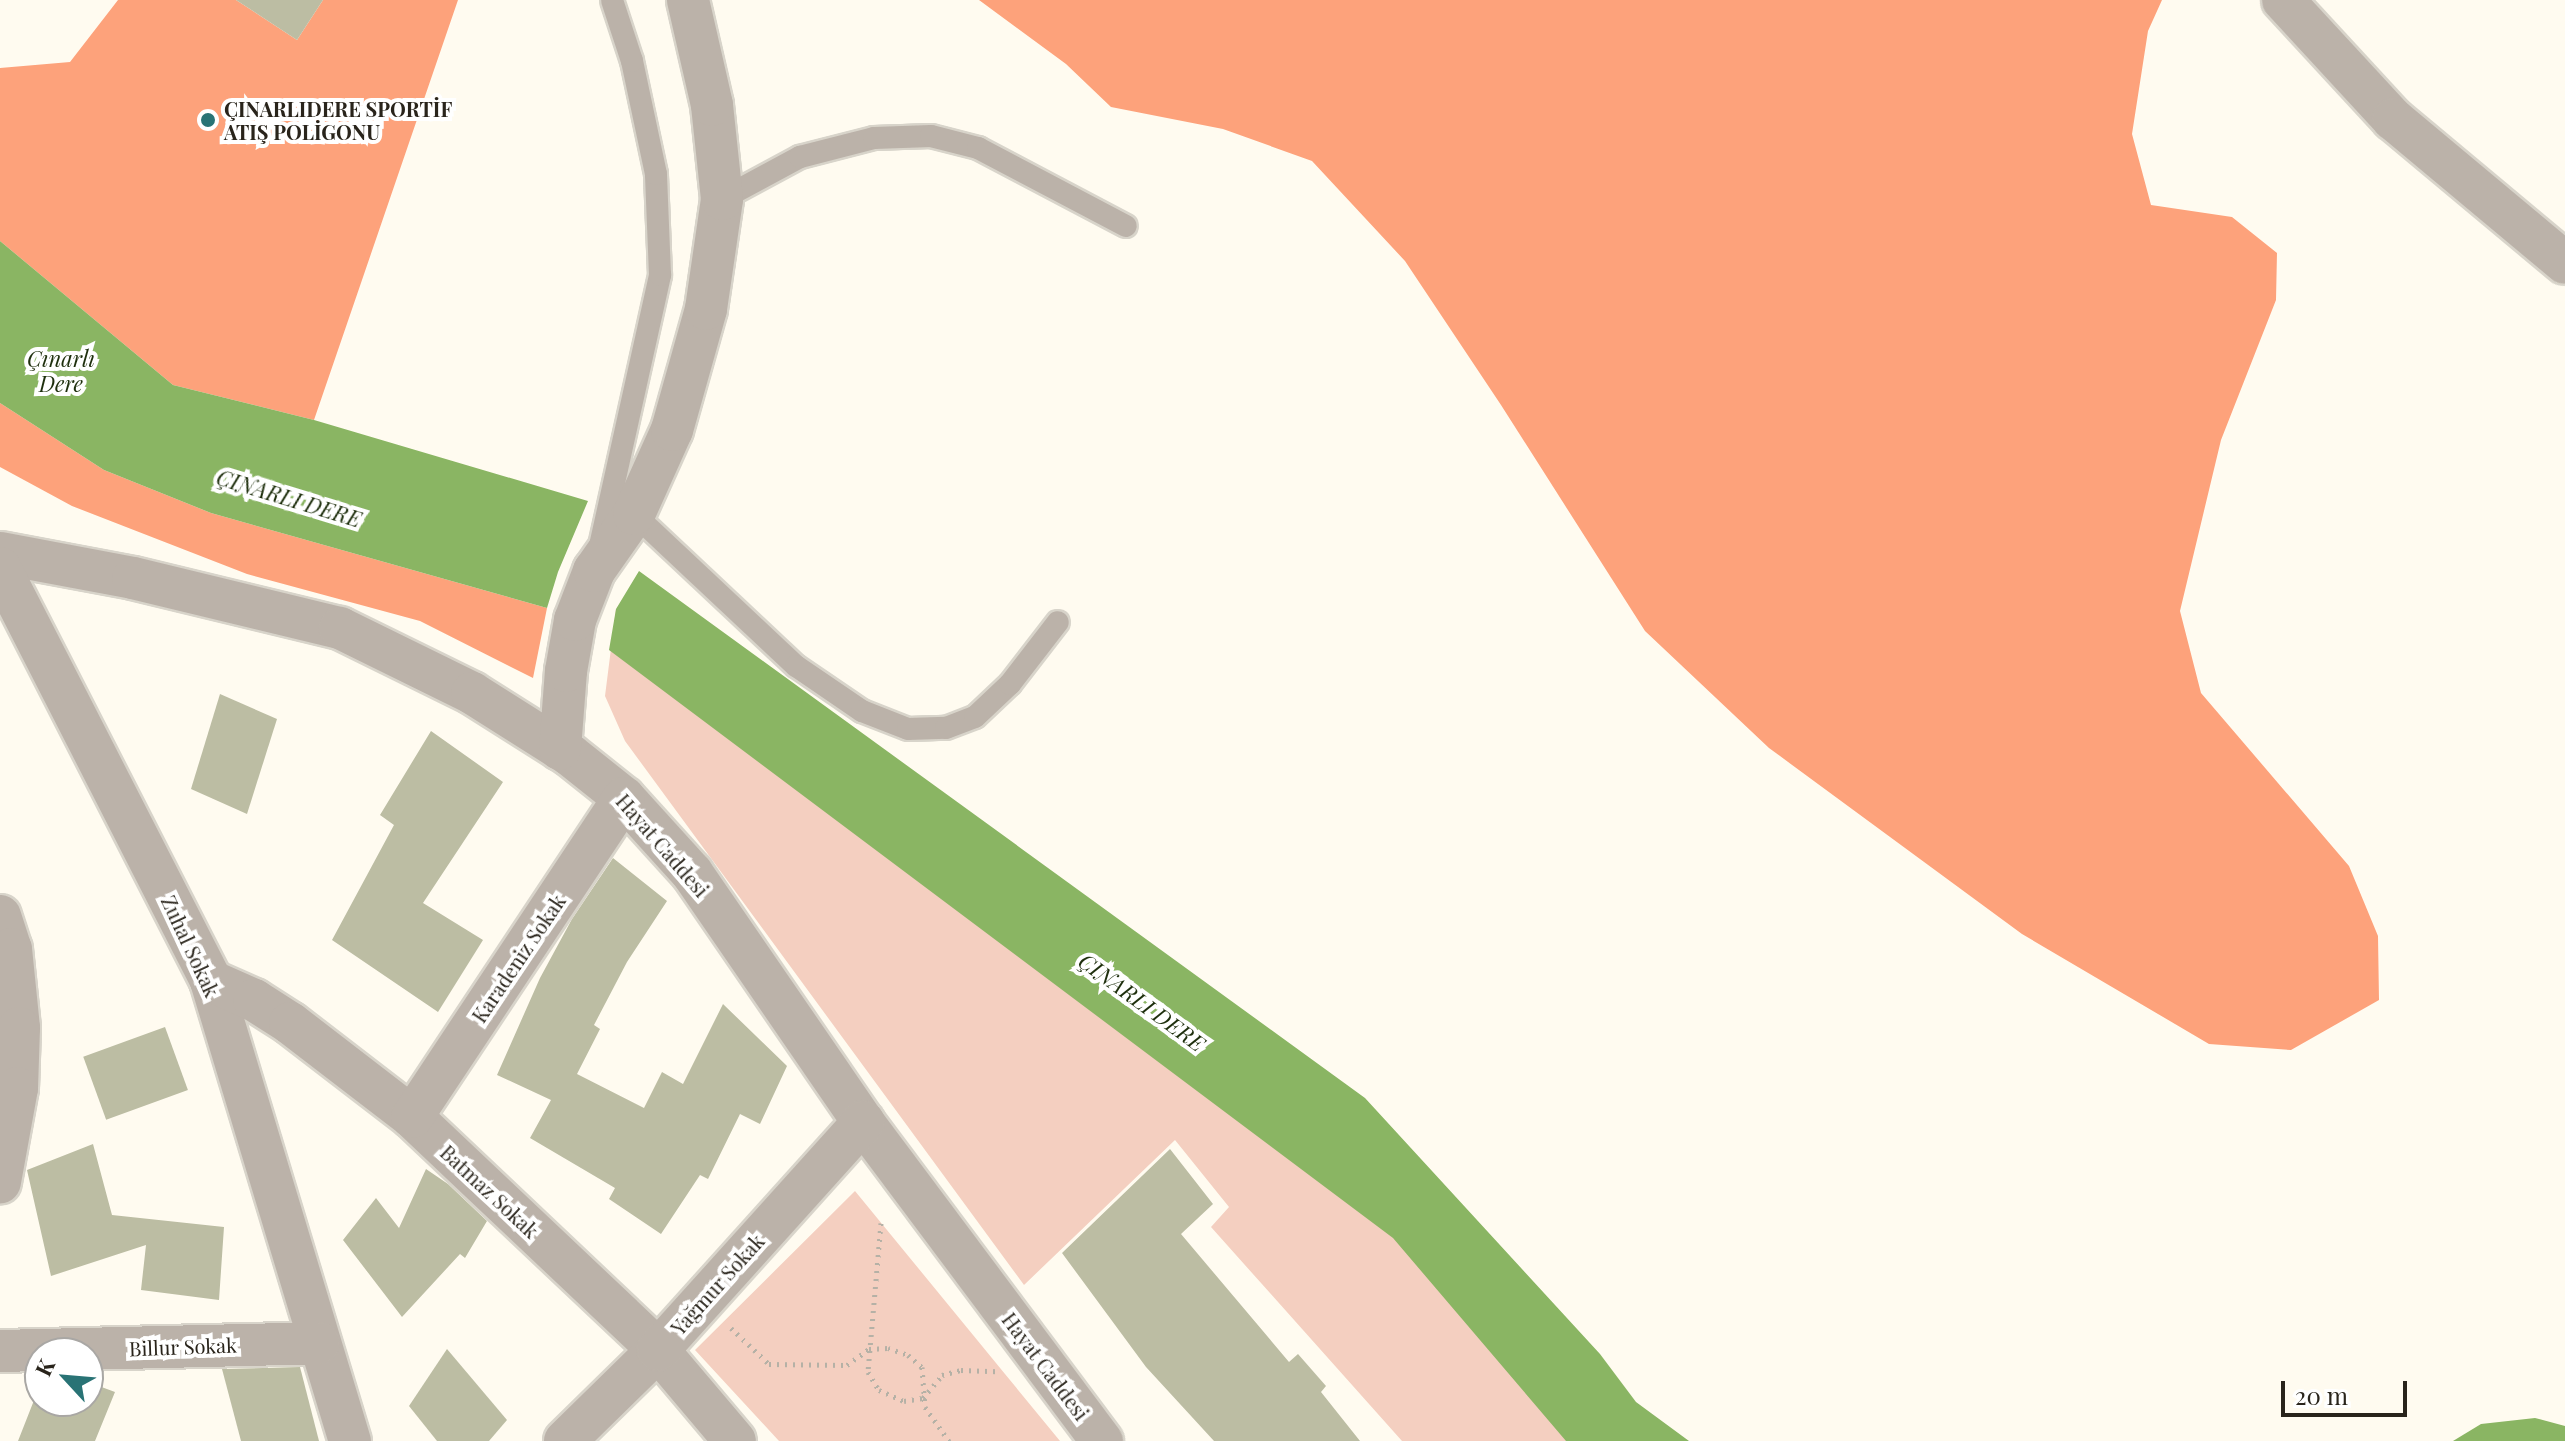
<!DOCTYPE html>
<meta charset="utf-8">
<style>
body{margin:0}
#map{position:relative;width:2565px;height:1441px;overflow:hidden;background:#fffbf0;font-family:"Playfair Display",serif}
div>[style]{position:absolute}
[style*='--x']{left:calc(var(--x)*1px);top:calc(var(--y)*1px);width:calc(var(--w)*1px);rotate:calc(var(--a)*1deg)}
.green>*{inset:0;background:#f4cfc0}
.forest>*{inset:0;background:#fda27b}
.water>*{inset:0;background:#8ab563}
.building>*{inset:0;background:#bcbda3;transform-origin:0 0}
.path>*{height:5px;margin-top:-2.5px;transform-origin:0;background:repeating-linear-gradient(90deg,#b5b1a6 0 2px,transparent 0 8px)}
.roads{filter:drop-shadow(2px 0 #d8d4ca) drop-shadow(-2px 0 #d8d4ca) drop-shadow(0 2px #d8d4ca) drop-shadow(0 -2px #d8d4ca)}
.lane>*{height:22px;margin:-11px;padding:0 11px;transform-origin:11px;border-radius:11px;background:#bbb2a9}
.street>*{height:42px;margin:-21px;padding:0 21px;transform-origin:21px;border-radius:21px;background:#bbb2a9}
.dots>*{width:22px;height:22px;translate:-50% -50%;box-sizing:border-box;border:4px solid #fff;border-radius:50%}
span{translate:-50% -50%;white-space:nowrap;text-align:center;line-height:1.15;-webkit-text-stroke:8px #fff;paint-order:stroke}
.poi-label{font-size:20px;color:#29241b;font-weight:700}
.left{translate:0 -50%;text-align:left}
.street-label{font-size:20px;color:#29241b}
.water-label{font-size:22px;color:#1e2f0d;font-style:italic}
.north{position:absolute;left:24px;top:1337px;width:80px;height:80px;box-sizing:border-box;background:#fff;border:2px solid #a9a7a4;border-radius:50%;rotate:296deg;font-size:22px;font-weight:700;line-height:32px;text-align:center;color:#29241b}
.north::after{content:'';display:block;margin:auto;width:28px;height:36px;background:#297375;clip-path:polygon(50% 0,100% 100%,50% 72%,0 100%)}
.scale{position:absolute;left:2281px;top:1381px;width:126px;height:36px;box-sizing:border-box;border:4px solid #29241b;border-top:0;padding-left:10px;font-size:24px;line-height:28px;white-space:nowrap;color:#29241b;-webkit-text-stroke:6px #fff;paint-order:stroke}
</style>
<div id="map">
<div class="green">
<i style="clip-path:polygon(616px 609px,1310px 1125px,1626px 1441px,1402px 1441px,1211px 1227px,1229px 1207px,1175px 1140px,1024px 1285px,625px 741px,605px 696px)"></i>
<i style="clip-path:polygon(855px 1191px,1005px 1374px,1060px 1441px,779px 1441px,695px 1350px)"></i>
</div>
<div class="forest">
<i style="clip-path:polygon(118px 0,236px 0,297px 40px,323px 0,458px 0,314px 420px,173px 385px,0 241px,0 68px,70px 62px)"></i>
<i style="clip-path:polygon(979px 0,2162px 0,2148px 31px,2132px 134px,2151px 205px,2232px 217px,2277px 253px,2276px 300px,2221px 440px,2180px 611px,2201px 693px,2349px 866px,2378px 936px,2379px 1000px,2291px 1050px,2209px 1044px,2022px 934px,1769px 748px,1645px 631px,1501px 405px,1405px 261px,1312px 161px,1223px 129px,1111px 107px,1066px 64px)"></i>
<i style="clip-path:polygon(0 403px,104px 470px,211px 513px,547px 608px,533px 678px,420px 621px,247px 574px,72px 506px,0 467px)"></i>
</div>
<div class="water">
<i style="clip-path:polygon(0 241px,173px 385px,314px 420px,588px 501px,558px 572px,547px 608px,211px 513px,104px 470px,0 403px)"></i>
<i style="clip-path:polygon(639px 571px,1365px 1098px,1600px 1354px,1636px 1402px,1689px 1441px,1566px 1441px,1393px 1238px,609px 650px,616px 609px)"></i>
<i style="clip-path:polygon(2535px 1418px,2565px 1426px,2565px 1441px,2453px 1441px,2481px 1424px)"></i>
</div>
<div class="building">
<i style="clip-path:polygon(236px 0,323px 0,297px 40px)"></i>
<i style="clip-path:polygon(220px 694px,277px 719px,247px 814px,191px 789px)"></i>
<i style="clip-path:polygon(431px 731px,503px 782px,423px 903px,483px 940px,438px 1012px,332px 940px,394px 825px,380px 815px)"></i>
<i style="clip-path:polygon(613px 858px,667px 901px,627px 962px,594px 1025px,600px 1029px,577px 1074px,644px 1108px,662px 1072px,683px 1084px,723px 1004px,787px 1066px,760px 1124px,740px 1114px,708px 1179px,700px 1175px,661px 1234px,609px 1199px,615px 1188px,530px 1138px,551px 1100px,497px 1075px,540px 978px,572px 919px)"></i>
<i style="left:165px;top:1027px;width:67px;height:87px;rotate:70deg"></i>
<i style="clip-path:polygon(93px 1144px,112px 1215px,224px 1227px,219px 1300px,141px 1290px,146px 1245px,51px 1276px,27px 1170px)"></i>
<i style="clip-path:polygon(1170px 1149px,1213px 1204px,1181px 1234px,1289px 1362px,1298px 1354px,1326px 1386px,1321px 1392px,1360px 1441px,1214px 1441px,1146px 1367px,1062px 1253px)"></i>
<i style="clip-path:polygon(426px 1169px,448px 1184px,487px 1221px,465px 1258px,460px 1254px,402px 1317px,343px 1240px,376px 1198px,399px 1228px)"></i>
<i style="clip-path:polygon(447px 1349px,507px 1420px,489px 1441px,437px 1441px,409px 1406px)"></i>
<i style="clip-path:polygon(300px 1367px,319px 1441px,241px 1441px,222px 1369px)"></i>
<i style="clip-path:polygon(88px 1382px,115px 1392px,95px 1441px,18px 1441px,40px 1385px,40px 1401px,88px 1401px)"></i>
</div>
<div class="path">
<i style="--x:881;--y:1223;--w:150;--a:95"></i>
<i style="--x:868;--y:1372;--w:21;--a:59"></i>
<i style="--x:879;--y:1390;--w:27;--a:24"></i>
<i style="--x:904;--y:1401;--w:19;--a:-9"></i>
<i style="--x:923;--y:1398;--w:30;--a:-50"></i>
<i style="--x:942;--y:1375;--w:20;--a:-15"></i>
<i style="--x:961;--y:1370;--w:35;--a:2"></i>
<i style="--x:731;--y:1328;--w:52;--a:43.5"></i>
<i style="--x:769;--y:1364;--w:78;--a:0.7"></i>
<i style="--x:847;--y:1365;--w:27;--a:-36"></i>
<i style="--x:869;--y:1349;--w:19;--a:-3"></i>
<i style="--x:888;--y:1348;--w:21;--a:19"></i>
<i style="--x:908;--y:1355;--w:18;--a:41"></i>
<i style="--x:922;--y:1367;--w:40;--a:85.7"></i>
<i style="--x:925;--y:1407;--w:42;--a:54.8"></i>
</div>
<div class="roads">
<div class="lane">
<i style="--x:722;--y:199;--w:89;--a:-28.3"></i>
<i style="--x:800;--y:157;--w:76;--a:-14.4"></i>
<i style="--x:874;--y:138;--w:57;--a:-2"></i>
<i style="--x:931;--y:136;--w:49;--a:14.3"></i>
<i style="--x:978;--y:148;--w:167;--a:27.8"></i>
<i style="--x:634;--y:514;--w:222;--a:43.2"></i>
<i style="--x:796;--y:666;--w:80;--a:34.3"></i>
<i style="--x:862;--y:711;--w:49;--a:21.4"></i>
<i style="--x:908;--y:729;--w:38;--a:-2"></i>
<i style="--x:946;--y:728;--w:31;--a:-21"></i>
<i style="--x:975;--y:717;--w:48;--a:-43.3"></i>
<i style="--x:1010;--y:684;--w:78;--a:-52.3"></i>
<i style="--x:600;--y:546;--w:278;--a:-77.5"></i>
<i style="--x:660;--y:275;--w:101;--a:-92.3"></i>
<i style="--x:656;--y:174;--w:116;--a:-102"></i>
<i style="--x:632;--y:61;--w:64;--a:-108.2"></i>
</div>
<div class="street">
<i style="--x:2283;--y:0;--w:162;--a:47.3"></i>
<i style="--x:2393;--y:119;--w:224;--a:39.9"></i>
<i style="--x:0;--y:553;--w:135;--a:10.6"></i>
<i style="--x:133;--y:578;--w:213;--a:13.6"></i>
<i style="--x:340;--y:628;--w:147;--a:26.2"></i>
<i style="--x:472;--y:693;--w:116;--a:32.3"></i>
<i style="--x:570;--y:755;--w:69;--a:38.5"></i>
<i style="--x:624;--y:798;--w:101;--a:47.8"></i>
<i style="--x:692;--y:873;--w:302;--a:55.5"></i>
<i style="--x:863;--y:1122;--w:399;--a:53.2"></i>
<i style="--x:0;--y:568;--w:464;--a:62.9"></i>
<i style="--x:211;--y:981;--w:481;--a:73.2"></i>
<i style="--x:560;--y:749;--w:78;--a:-85.6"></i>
<i style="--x:566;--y:671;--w:52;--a:-80"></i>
<i style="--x:575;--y:620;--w:53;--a:-68.8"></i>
<i style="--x:594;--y:571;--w:70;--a:-54.9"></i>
<i style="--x:634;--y:514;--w:92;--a:-65.7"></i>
<i style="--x:672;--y:430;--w:126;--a:-74.3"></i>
<i style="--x:706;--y:309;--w:111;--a:-81.7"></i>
<i style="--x:722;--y:199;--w:95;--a:-96.1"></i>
<i style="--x:712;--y:105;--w:108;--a:-102.9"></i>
<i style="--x:0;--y:916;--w:35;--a:72"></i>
<i style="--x:11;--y:949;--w:79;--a:84.2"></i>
<i style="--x:19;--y:1028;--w:60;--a:91.9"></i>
<i style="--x:17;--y:1088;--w:96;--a:100.3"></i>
<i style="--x:211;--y:981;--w:47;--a:23.8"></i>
<i style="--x:254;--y:1000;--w:43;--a:32.6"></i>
<i style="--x:290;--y:1023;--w:154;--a:37.6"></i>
<i style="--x:412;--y:1117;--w:339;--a:43.4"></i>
<i style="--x:658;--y:1350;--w:119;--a:49.8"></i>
<i style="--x:412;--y:1117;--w:383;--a:-56.4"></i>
<i style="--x:0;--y:1351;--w:319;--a:-1.4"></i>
<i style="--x:565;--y:1441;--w:130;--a:-44.4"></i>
<i style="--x:658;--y:1350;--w:307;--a:-48"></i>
</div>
</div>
<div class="dots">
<i style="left:208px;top:120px;background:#297375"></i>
</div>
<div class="poi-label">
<span class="left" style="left:224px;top:120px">ÇINARLIDERE SPORTİF<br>ATIŞ POLİGONU</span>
</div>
<div class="street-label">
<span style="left:663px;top:845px;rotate:49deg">Hayat Caddesi</span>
<span style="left:191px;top:946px;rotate:65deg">Zuhal Sokak</span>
<span style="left:518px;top:958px;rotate:-56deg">Karadeniz Sokak</span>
<span style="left:490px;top:1191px;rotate:43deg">Batmaz Sokak</span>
<span style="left:717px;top:1284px;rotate:-48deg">Yağmur Sokak</span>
<span style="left:183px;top:1346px;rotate:-2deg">Billur Sokak</span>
<span style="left:1046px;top:1366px;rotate:53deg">Hayat Caddesi</span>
</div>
<div class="water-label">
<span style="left:61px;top:371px">Çınarlı<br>Dere</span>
<span style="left:289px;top:498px;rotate:17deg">ÇINARLI DERE</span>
<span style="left:1142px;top:1002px;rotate:36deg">ÇINARLI DERE</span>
</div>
<div class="north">K</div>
<div class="scale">20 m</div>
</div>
